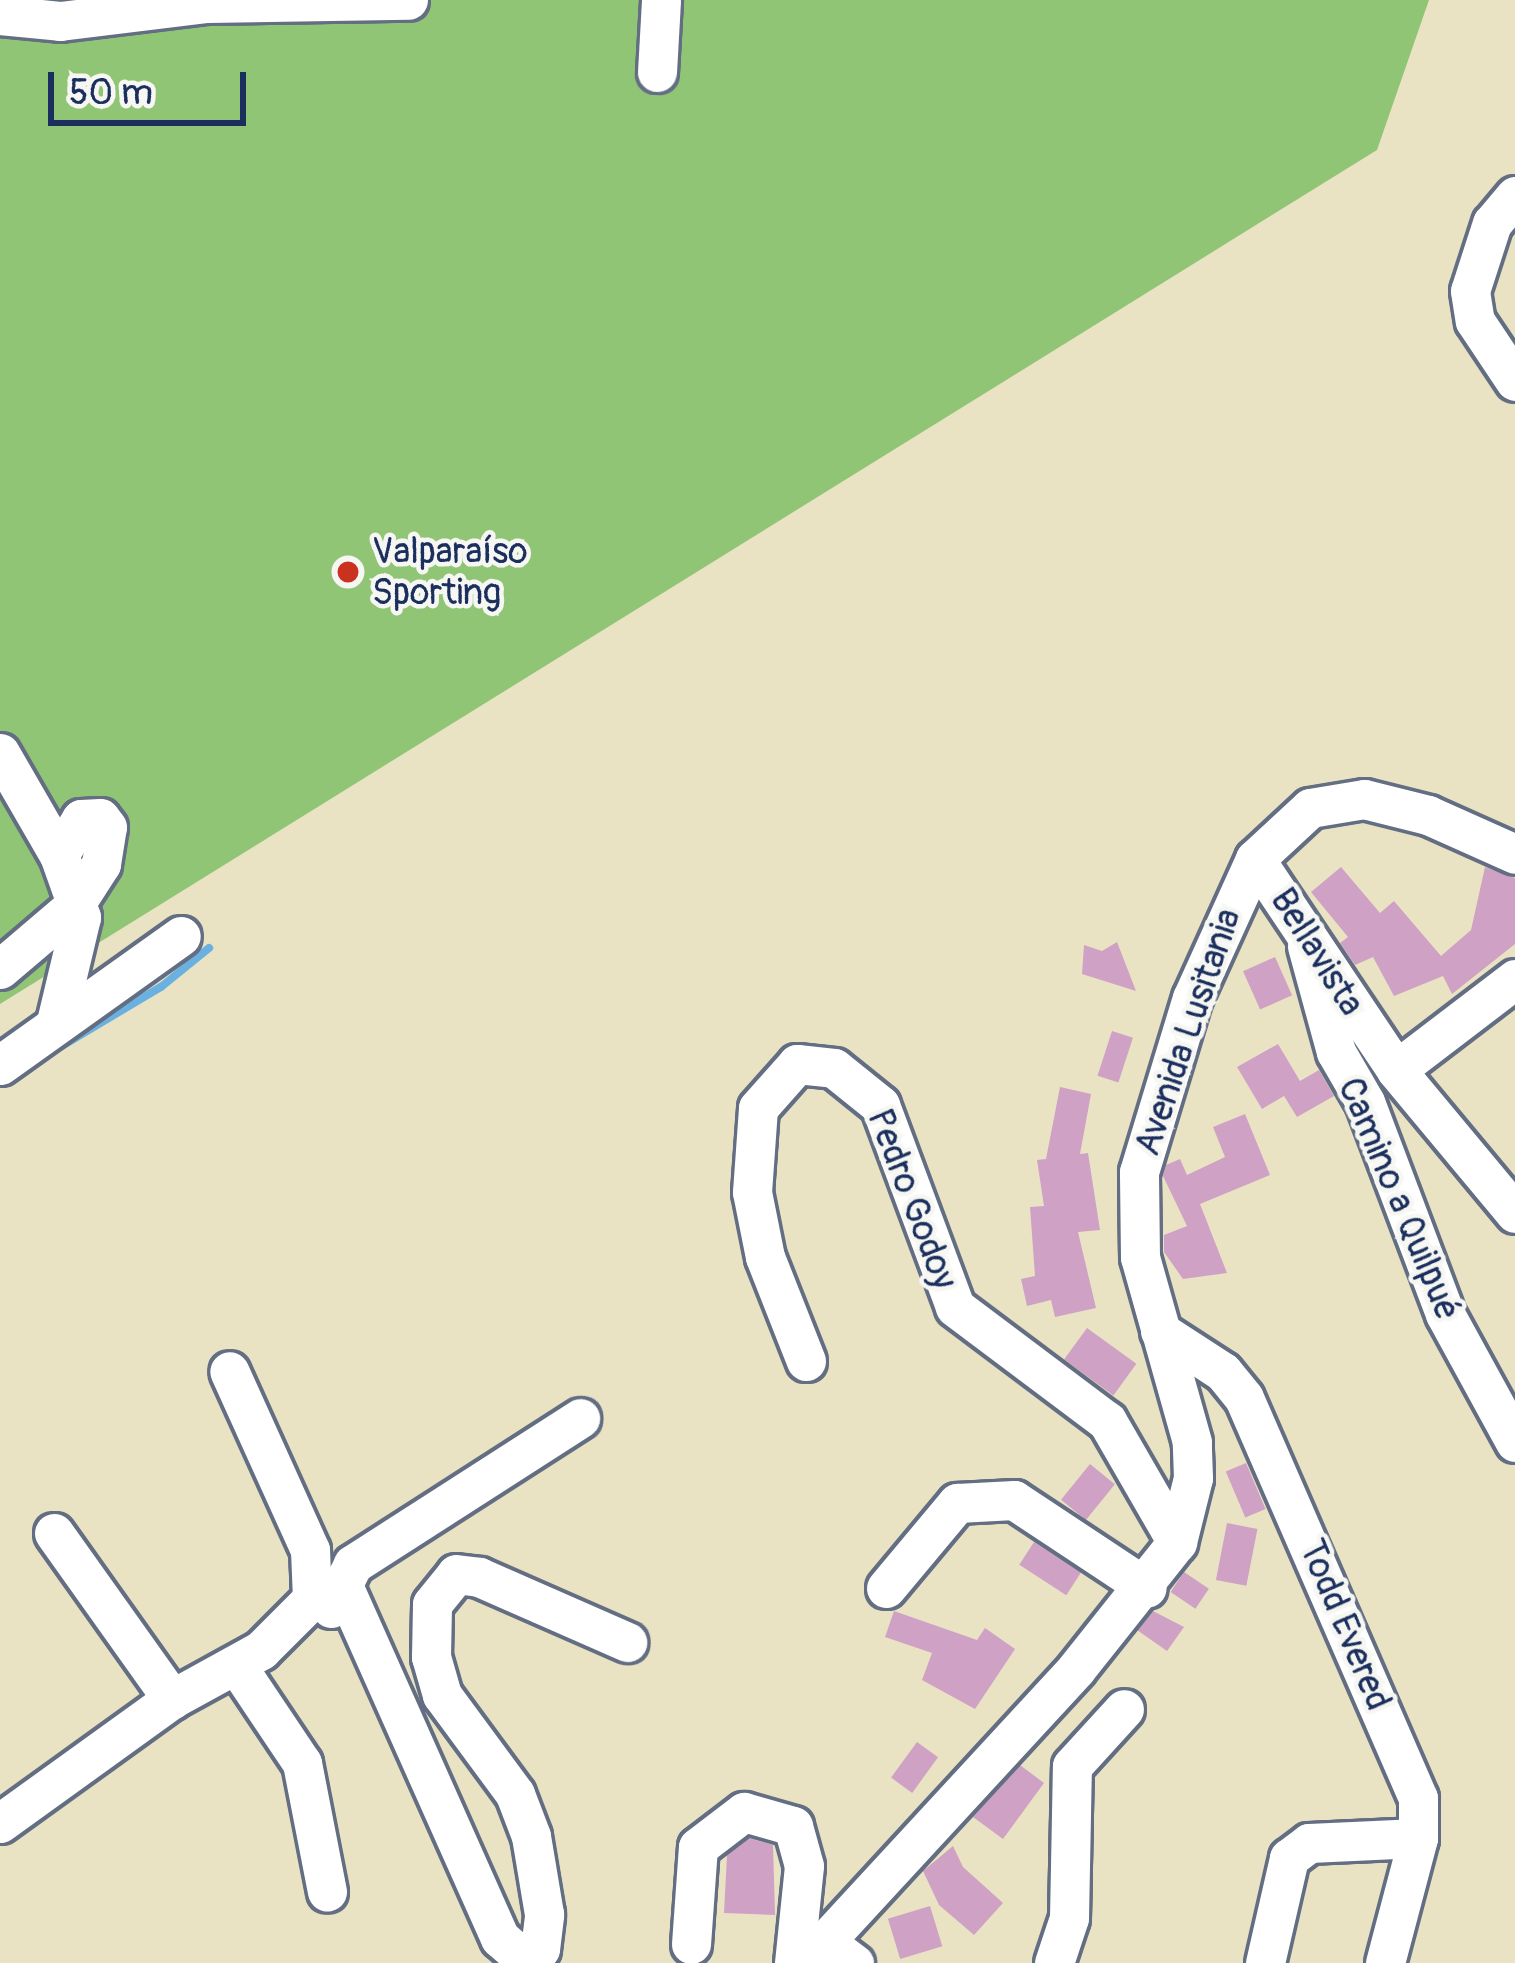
<!DOCTYPE html>
<meta charset="utf-8">
<style>
body{margin:0}
#map{position:relative;width:1515px;height:1963px;overflow:hidden;background:#e9e3c4;font-family:Pangolin,sans-serif}
div>[style]{position:absolute}
[style*='--x']{left:calc(var(--x)*1px);top:calc(var(--y)*1px);width:calc(var(--w)*1px);rotate:calc(var(--a)*1deg)}
.green>*{inset:0;background:#91c576}
.stream>*{height:8px;margin:-4px;padding:0 4px;transform-origin:4px;border-radius:4px;background:#6ab1e1}
.building>*{inset:0;background:#cfa1c5;transform-origin:0 0}
.roads{filter:drop-shadow(3px 0 #636e82) drop-shadow(-3px 0 #636e82) drop-shadow(0 3px #636e82) drop-shadow(0 -3px #636e82)}
.minor>*{height:39px;margin:-19.5px;padding:0 19.5px;transform-origin:19.5px;border-radius:19.5px;background:#fff}
.dots>*{width:33px;height:33px;translate:-50% -50%;box-sizing:border-box;border:6px solid #f6f6f2;border-radius:50%}
span{translate:-50% -50%;white-space:nowrap;text-align:center;line-height:1.15;-webkit-text-stroke:9px #f6f6f2;paint-order:stroke}
.poi-label{font-size:36px;color:#1b2f5e}
.left{translate:0 -50%;text-align:left}
.street-label{font-size:36px;color:#1b2f5e}
.scale{position:absolute;left:48px;top:72px;width:198px;height:54px;box-sizing:border-box;border:6px solid #1b2f5e;border-top:0;padding-left:15px;font-size:36px;line-height:42px;white-space:nowrap;color:#1b2f5e;-webkit-text-stroke:9px #f6f6f2;paint-order:stroke}
</style>
<div id="map">
<div class="green">
<i style="clip-path:polygon(0 0,1429px 0,1377px 150px,0 1004px)"></i>
</div>
<div class="stream">
<i style="--x:40;--y:1059;--w:141;--a:-30.8"></i>
<i style="--x:161;--y:987;--w:62;--a:-39.1"></i>
</div>
<div class="building">
<i style="clip-path:polygon(1341px 867px,1380px 913px,1394px 901px,1441px 956px,1471px 930px,1485px 867px,1515px 878px,1515px 944px,1452px 994px,1443px 976px,1394px 996px,1373px 957px,1355px 965px,1340px 943px,1348px 937px,1311px 892px)"></i>
<i style="clip-path:polygon(1117px 942px,1136px 991px,1082px 974px,1084px 945px,1102px 951px)"></i>
<i style="left:1275px;top:957px;width:42px;height:35px;rotate:66deg"></i>
<i style="left:1112px;top:1031px;width:22px;height:47px;rotate:18deg"></i>
<i style="clip-path:polygon(1278px 1044px,1300px 1081px,1319px 1070px,1334px 1096px,1297px 1117px,1284px 1096px,1262px 1109px,1237px 1067px)"></i>
<i style="clip-path:polygon(1060px 1087px,1091px 1094px,1080px 1154px,1088px 1153px,1100px 1230px,1078px 1232px,1096px 1308px,1055px 1317px,1051px 1300px,1027px 1306px,1021px 1279px,1035px 1276px,1030px 1207px,1044px 1206px,1037px 1160px,1046px 1159px)"></i>
<i style="clip-path:polygon(1245px 1114px,1270px 1175px,1200px 1204px,1227px 1273px,1183px 1279px,1164px 1252px,1164px 1235px,1187px 1226px,1163px 1176px,1166px 1165px,1180px 1159px,1187px 1175px,1225px 1157px,1213px 1127px)"></i>
<i style="left:1087px;top:1328px;width:61px;height:39px;rotate:36deg"></i>
<i style="left:1246px;top:1463px;width:50px;height:22px;rotate:67deg"></i>
<i style="left:1090px;top:1464px;width:32px;height:46px;rotate:39deg"></i>
<i style="left:1227px;top:1523px;width:31px;height:58px;rotate:11deg"></i>
<i style="left:1034px;top:1542px;width:56px;height:27px;rotate:33deg"></i>
<i style="left:1184px;top:1572px;width:30px;height:24px;rotate:34deg"></i>
<i style="clip-path:polygon(894px 1611px,977px 1640px,985px 1628px,1015px 1649px,975px 1709px,922px 1680px,932px 1653px,885px 1637px)"></i>
<i style="clip-path:polygon(1153px 1611px,1184px 1627px,1167px 1651px,1137px 1630px)"></i>
<i style="left:917px;top:1742px;width:26px;height:44px;rotate:36deg"></i>
<i style="clip-path:polygon(1020px 1765px,1044px 1783px,1003px 1839px,973px 1817px)"></i>
<i style="clip-path:polygon(749px 1838px,773px 1845px,775px 1915px,724px 1913px,727px 1855px)"></i>
<i style="clip-path:polygon(953px 1846px,963px 1867px,1003px 1903px,974px 1935px,939px 1905px,923px 1871px)"></i>
<i style="left:930px;top:1906px;width:42px;height:44px;rotate:73deg"></i>
</div>
<div class="roads">
<div class="minor">
<i style="--x:0;--y:15;--w:60;--a:5.7"></i>
<i style="--x:60;--y:21;--w:148;--a:-7"></i>
<i style="--x:207;--y:3;--w:201;--a:-0.9"></i>
<i style="--x:657;--y:72;--w:72;--a:-86.8"></i>
<i style="--x:1515;--y:196;--w:35;--a:130"></i>
<i style="--x:1492;--y:223;--w:71;--a:107.9"></i>
<i style="--x:1470;--y:291;--w:30;--a:81"></i>
<i style="--x:1475;--y:321;--w:72;--a:56.3"></i>
<i style="--x:0;--y:753;--w:118;--a:60"></i>
<i style="--x:59;--y:855;--w:66;--a:70.5"></i>
<i style="--x:81;--y:917;--w:108;--a:103.4"></i>
<i style="--x:1255;--y:859;--w:254;--a:56.2"></i>
<i style="--x:1396;--y:1070;--w:186;--a:50.2"></i>
<i style="--x:1307;--y:946;--w:110;--a:74.7"></i>
<i style="--x:1336;--y:1052;--w:58;--a:59.9"></i>
<i style="--x:1365;--y:1102;--w:227;--a:69.3"></i>
<i style="--x:1445;--y:1314;--w:146;--a:61.3"></i>
<i style="--x:0;--y:969;--w:97;--a:-40.4"></i>
<i style="--x:74;--y:906;--w:50;--a:-57.3"></i>
<i style="--x:101;--y:864;--w:37;--a:-81"></i>
<i style="--x:107;--y:827;--w:11;--a:-128"></i>
<i style="--x:100;--y:818;--w:19;--a:177"></i>
<i style="--x:81;--y:819;--w:42;--a:121.4"></i>
<i style="--x:0;--y:1065;--w:222;--a:-35.5"></i>
<i style="--x:1396;--y:1070;--w:150;--a:-37.4"></i>
<i style="--x:1160;--y:1331;--w:75;--a:33.1"></i>
<i style="--x:1223;--y:1372;--w:33;--a:51"></i>
<i style="--x:1244;--y:1398;--w:436;--a:66.5"></i>
<i style="--x:1418;--y:1798;--w:40;--a:90"></i>
<i style="--x:1418;--y:1838;--w:129;--a:104.8"></i>
<i style="--x:806;--y:1361;--w:112;--a:-111.5"></i>
<i style="--x:765;--y:1257;--w:66;--a:-101.3"></i>
<i style="--x:752;--y:1192;--w:84;--a:-85.9"></i>
<i style="--x:758;--y:1108;--w:59;--a:-48.4"></i>
<i style="--x:797;--y:1064;--w:37;--a:6"></i>
<i style="--x:834;--y:1068;--w:59;--a:38.8"></i>
<i style="--x:880;--y:1105;--w:215;--a:69.6"></i>
<i style="--x:955;--y:1307;--w:190;--a:36.9"></i>
<i style="--x:1107;--y:1421;--w:140;--a:60"></i>
<i style="--x:54;--y:1533;--w:204;--a:54.6"></i>
<i style="--x:886;--y:1588;--w:111;--a:-50.1"></i>
<i style="--x:957;--y:1503;--w:57;--a:-3"></i>
<i style="--x:1014;--y:1500;--w:159;--a:33.5"></i>
<i style="--x:345;--y:1590;--w:381;--a:66"></i>
<i style="--x:500;--y:1938;--w:30;--a:41"></i>
<i style="--x:523;--y:1958;--w:19;--a:-28"></i>
<i style="--x:540;--y:1949;--w:35;--a:-83"></i>
<i style="--x:544;--y:1914;--w:79;--a:-99.5"></i>
<i style="--x:531;--y:1836;--w:45;--a:-110.9"></i>
<i style="--x:515;--y:1794;--w:123;--a:-126.4"></i>
<i style="--x:442;--y:1695;--w:40;--a:-106"></i>
<i style="--x:431;--y:1657;--w:53;--a:-88.9"></i>
<i style="--x:432;--y:1604;--w:38;--a:-51"></i>
<i style="--x:456;--y:1574;--w:23;--a:7"></i>
<i style="--x:479;--y:1577;--w:162;--a:23.7"></i>
<i style="--x:331;--y:1608;--w:49;--a:-63.4"></i>
<i style="--x:353;--y:1564;--w:270;--a:-32.7"></i>
<i style="--x:237;--y:1666;--w:117;--a:56.2"></i>
<i style="--x:302;--y:1763;--w:131;--a:79"></i>
<i style="--x:0;--y:1823;--w:212;--a:-35.8"></i>
<i style="--x:172;--y:1699;--w:102;--a:-28.8"></i>
<i style="--x:261;--y:1650;--w:72;--a:-45"></i>
<i style="--x:312;--y:1599;--w:49;--a:-92.3"></i>
<i style="--x:310;--y:1550;--w:196;--a:-114.3"></i>
<i style="--x:823;--y:1940;--w:39;--a:37"></i>
<i style="--x:691;--y:1944;--w:97;--a:-85.9"></i>
<i style="--x:698;--y:1847;--w:58;--a:-37.3"></i>
<i style="--x:744;--y:1812;--w:51;--a:15.9"></i>
<i style="--x:793;--y:1826;--w:41;--a:74.6"></i>
<i style="--x:804;--y:1866;--w:98;--a:95.9"></i>
<i style="--x:805;--y:1963;--w:400;--a:-47.3"></i>
<i style="--x:1076;--y:1669;--w:162;--a:-51.5"></i>
<i style="--x:1177;--y:1542;--w:66;--a:-76"></i>
<i style="--x:1193;--y:1478;--w:36;--a:-92"></i>
<i style="--x:1192;--y:1442;--w:192;--a:-105.7"></i>
<i style="--x:1140;--y:1257;--w:85;--a:-90.7"></i>
<i style="--x:1139;--y:1172;--w:182;--a:-73.1"></i>
<i style="--x:1192;--y:998;--w:153;--a:-65.6"></i>
<i style="--x:1255;--y:859;--w:75;--a:-42.8"></i>
<i style="--x:1310;--y:808;--w:55;--a:-9.5"></i>
<i style="--x:1364;--y:799;--w:66;--a:14"></i>
<i style="--x:1428;--y:815;--w:95;--a:24.1"></i>
<i style="--x:1054;--y:1963;--w:47;--a:-71.6"></i>
<i style="--x:1069;--y:1918;--w:152;--a:-88.9"></i>
<i style="--x:1072;--y:1766;--w:77;--a:-47.6"></i>
<i style="--x:1265;--y:1963;--w:108;--a:-77.1"></i>
<i style="--x:1289;--y:1858;--w:25;--a:-37"></i>
<i style="--x:1309;--y:1843;--w:109;--a:-2.6"></i>
</div>
</div>
<div class="dots">
<i style="left:348px;top:572px;background:#c8321e"></i>
</div>
<div class="poi-label">
<span class="left" style="left:372px;top:572px">Valparaíso<br>Sporting</span>
</div>
<div class="street-label">
<span style="left:1317px;top:952px;rotate:58deg">Bellavista</span>
<span style="left:1188px;top:1032px;rotate:-71deg">Avenida Lusitania</span>
<span style="left:912px;top:1199px;rotate:69deg">Pedro Godoy</span>
<span style="left:1399px;top:1199px;rotate:67deg">Camino a Quilpué</span>
<span style="left:1345px;top:1625px;rotate:67deg">Todd Evered</span>
</div>
<div class="scale">50 m</div>
</div>
